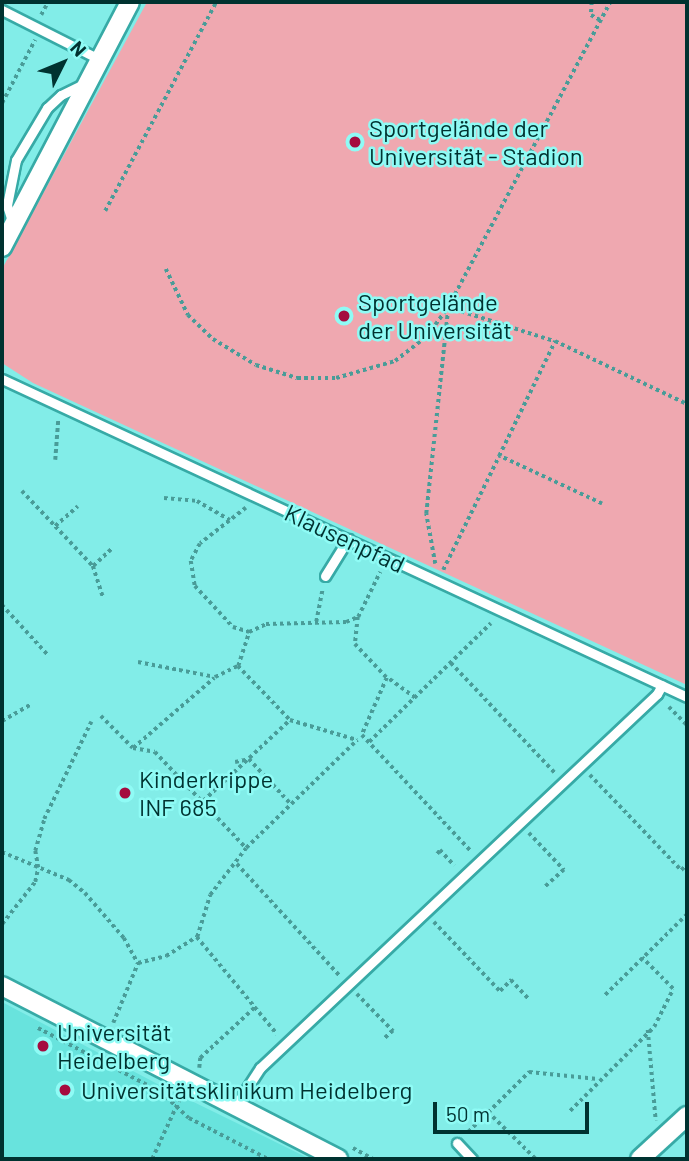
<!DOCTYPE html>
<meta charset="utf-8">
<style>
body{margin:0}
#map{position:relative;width:689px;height:1161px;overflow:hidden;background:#82ede8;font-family:Barlow,sans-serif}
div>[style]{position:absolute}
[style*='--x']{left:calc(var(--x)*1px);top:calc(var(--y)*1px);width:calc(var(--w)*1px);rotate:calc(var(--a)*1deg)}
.built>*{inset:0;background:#68e3dd}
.green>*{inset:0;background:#efa8b0}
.path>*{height:3.5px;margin-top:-1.75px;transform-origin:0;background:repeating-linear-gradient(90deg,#499c98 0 3.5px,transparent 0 7px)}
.roads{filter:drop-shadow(2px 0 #37aaa6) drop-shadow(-2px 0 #37aaa6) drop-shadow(0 2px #37aaa6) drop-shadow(0 -2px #37aaa6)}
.service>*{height:9px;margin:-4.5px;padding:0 4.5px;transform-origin:4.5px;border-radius:4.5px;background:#fff}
.minor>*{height:18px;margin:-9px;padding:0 9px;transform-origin:9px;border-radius:9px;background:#fff}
.dots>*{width:19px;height:19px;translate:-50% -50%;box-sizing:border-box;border:4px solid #8ffbf5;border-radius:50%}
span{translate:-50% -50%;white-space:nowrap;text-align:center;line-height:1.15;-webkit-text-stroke:5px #8ffbf5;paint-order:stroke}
.poi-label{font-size:24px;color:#003230}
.left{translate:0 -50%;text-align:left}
.street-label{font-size:24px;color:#003230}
.frame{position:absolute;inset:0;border:4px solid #003230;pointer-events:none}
.north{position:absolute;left:28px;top:28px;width:70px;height:70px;-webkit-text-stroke:5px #8ffbf5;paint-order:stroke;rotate:47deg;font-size:19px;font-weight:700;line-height:28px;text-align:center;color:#003230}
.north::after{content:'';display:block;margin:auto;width:24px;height:32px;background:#003230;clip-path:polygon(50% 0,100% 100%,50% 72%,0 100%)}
.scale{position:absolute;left:433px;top:1102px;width:156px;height:32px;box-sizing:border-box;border:4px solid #003230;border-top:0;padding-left:9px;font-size:21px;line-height:24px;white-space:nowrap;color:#003230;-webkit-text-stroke:5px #8ffbf5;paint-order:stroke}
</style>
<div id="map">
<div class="built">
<i style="clip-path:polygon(2px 1002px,167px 1089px,310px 1159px,2px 1159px)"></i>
</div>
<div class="green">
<i style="clip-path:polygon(147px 2px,687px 2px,687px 685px,33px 383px,2px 363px,2px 269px)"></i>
</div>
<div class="path">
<i style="--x:592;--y:2;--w:13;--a:94"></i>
<i style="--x:591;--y:15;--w:10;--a:29"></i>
<i style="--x:41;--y:15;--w:15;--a:-62"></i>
<i style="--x:2;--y:103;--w:71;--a:-62.4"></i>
<i style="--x:105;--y:211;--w:237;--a:-62"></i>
<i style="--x:166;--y:269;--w:51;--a:64.4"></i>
<i style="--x:188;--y:315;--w:35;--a:44"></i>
<i style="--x:213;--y:339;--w:50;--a:31.2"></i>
<i style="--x:256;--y:365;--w:43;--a:17.6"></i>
<i style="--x:297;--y:378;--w:39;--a:0"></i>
<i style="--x:336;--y:378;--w:61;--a:-16.1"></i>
<i style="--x:395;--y:361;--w:41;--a:-38"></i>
<i style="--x:427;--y:336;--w:36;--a:-54"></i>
<i style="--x:448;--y:307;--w:345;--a:-62"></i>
<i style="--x:55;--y:460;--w:40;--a:-85.7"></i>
<i style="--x:22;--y:491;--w:103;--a:46.6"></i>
<i style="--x:93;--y:566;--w:32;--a:72"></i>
<i style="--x:164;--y:498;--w:33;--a:5"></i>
<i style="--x:197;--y:501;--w:38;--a:30"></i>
<i style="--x:602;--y:504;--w:114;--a:-155"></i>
<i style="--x:499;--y:456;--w:128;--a:-64"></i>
<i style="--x:555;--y:341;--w:146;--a:25.5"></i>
<i style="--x:246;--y:508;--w:58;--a:142"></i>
<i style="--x:200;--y:544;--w:19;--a:118"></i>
<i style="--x:191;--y:561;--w:25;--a:81"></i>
<i style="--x:195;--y:586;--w:56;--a:47.2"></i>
<i style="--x:233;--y:627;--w:17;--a:17"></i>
<i style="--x:55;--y:526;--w:30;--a:-41"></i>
<i style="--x:435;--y:564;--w:51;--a:-100.2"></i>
<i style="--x:426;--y:514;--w:208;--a:-83.9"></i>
<i style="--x:448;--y:307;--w:111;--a:17.8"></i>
<i style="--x:93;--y:566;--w:26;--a:-43"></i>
<i style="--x:443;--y:570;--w:127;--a:-63.8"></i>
<i style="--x:2;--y:605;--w:67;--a:47.4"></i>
<i style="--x:358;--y:617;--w:27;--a:96"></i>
<i style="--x:355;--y:644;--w:47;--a:46.7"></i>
<i style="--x:316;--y:622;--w:33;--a:-79"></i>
<i style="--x:138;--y:662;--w:78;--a:11"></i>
<i style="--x:215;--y:677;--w:25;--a:-26"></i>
<i style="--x:238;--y:666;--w:36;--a:-72"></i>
<i style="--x:249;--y:632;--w:19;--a:-25"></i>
<i style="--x:266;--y:624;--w:80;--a:-1.4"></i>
<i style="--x:346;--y:622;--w:13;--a:-23"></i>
<i style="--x:358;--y:617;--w:50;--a:-63.9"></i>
<i style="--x:451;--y:663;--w:151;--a:46.6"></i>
<i style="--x:238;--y:666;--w:75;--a:46.1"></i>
<i style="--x:290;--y:720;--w:70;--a:16.6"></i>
<i style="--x:415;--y:698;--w:34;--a:-144"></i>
<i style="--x:387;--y:678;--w:62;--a:113.7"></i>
<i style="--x:362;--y:735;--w:159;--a:46.8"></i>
<i style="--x:669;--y:707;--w:25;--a:45"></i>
<i style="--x:101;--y:716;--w:45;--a:45"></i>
<i style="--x:133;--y:748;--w:22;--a:10"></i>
<i style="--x:155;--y:752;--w:132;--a:46.5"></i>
<i style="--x:2;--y:721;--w:32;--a:-30"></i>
<i style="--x:369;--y:742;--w:170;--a:-44.3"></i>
<i style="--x:133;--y:748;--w:107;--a:-40.8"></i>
<i style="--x:235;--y:762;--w:14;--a:-12"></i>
<i style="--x:249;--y:759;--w:60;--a:47"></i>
<i style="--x:590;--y:775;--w:132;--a:46.2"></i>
<i style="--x:681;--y:870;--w:8;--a:-40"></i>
<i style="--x:203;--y:801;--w:119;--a:-43"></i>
<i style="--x:529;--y:833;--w:51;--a:46.6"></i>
<i style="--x:564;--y:870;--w:27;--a:138"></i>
<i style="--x:2;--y:852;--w:73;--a:22.7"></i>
<i style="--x:69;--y:880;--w:21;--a:39"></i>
<i style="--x:85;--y:893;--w:60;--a:49.1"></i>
<i style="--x:124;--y:938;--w:29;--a:61"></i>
<i style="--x:437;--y:854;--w:5;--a:-53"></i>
<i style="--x:440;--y:850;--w:21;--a:47"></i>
<i style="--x:237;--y:864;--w:152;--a:47.4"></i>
<i style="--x:434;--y:922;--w:95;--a:46.3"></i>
<i style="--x:500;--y:991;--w:16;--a:-45"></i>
<i style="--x:511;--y:980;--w:26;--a:47"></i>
<i style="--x:2;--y:924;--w:53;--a:-51.8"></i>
<i style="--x:35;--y:882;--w:14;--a:-78"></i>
<i style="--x:38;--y:868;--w:17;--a:-100"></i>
<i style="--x:35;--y:851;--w:33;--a:-74"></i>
<i style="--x:44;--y:819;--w:108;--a:-64.1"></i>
<i style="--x:197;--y:937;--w:126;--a:50.5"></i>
<i style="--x:357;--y:994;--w:52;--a:45.8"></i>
<i style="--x:393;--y:1031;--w:13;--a:138"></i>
<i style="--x:605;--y:995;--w:115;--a:-44.6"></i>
<i style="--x:113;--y:1023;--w:65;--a:-67.4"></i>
<i style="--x:138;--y:963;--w:29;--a:-14"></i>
<i style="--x:166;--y:956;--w:36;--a:-32"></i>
<i style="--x:197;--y:937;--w:44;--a:-72.8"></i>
<i style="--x:210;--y:895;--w:59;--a:-52.5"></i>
<i style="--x:246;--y:848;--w:155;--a:-44.2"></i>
<i style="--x:38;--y:1028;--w:139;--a:27.5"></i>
<i style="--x:161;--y:1092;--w:38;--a:43"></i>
<i style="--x:189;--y:1118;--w:89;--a:27.4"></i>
<i style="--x:648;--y:1030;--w:91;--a:85"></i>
<i style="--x:199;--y:1068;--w:10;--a:-84"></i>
<i style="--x:200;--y:1058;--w:74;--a:-42.8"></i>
<i style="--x:570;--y:1111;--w:119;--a:-45"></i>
<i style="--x:654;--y:1027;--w:42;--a:-63.4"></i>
<i style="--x:673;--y:989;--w:44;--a:-135"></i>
<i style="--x:488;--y:1112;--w:67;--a:44.4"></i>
<i style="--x:468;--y:1132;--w:86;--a:-44.5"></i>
<i style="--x:529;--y:1072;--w:69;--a:5.8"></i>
<i style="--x:353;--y:1148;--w:23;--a:29"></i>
<i style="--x:152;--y:1159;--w:67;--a:-65.3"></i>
</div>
<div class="roads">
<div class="service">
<i style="--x:2;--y:10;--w:109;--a:26.8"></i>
<i style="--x:13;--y:224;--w:20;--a:-108"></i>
<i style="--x:7;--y:205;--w:46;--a:-78.7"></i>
<i style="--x:16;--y:160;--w:61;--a:-59.2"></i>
<i style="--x:47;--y:108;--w:19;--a:-43"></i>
<i style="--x:61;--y:95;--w:25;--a:-26"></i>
<i style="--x:2;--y:379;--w:755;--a:24.9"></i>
<i style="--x:325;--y:576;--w:44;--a:-58.1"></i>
<i style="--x:236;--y:1105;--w:44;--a:-57"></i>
<i style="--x:260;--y:1068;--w:545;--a:-43.29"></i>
<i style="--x:657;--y:694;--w:10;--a:-61"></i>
<i style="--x:457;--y:1143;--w:22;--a:47"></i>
</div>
<div class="minor">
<i style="--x:2;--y:247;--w:276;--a:-62.4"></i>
<i style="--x:2;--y:986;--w:378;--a:27.2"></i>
<i style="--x:640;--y:1159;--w:64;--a:-42.5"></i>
</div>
</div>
<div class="dots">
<i style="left:355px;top:142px;background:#a50c3f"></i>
<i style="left:344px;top:316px;background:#a50c3f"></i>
<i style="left:125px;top:793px;background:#a50c3f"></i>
<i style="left:43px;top:1046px;background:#a50c3f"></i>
<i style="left:65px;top:1090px;background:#a50c3f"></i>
</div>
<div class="poi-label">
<span class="left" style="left:369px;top:142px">Sportgelände der<br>Universität - Stadion</span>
<span class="left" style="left:358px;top:316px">Sportgelände<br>der Universität</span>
<span class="left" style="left:139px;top:793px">Kinderkrippe<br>INF 685</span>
<span class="left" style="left:57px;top:1046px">Universität<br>Heidelberg</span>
<span class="left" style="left:81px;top:1090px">Universitätsklinikum Heidelberg</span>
</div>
<div class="street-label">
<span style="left:345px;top:538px;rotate:25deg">Klausenpfad</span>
</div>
<div class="frame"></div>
<div class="north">N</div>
<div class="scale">50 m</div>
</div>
